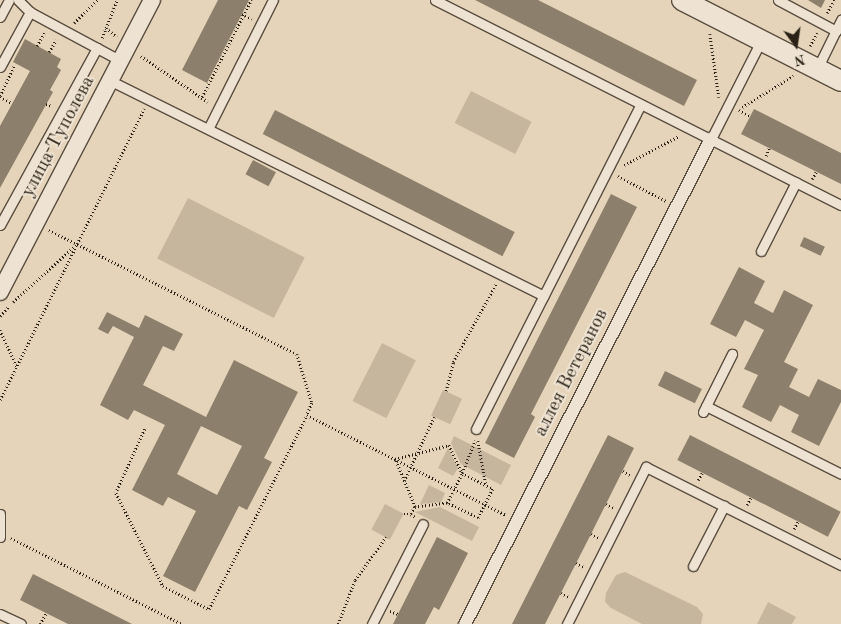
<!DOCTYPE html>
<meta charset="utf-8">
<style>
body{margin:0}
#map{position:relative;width:841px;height:624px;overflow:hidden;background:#e5d4b9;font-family:"Old Standard TT",serif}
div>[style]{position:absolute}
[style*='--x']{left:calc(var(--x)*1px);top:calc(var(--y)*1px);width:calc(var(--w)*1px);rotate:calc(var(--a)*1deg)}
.green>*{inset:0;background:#c5b69d;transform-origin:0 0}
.building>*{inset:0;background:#8c7f6b;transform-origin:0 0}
.path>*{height:2.5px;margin-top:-1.25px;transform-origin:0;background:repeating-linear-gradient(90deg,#2b2217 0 1px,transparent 0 3.5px)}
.roads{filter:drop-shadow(1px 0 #5a4e40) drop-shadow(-1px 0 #5a4e40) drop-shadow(0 1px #5a4e40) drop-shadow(0 -1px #5a4e40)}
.service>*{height:9px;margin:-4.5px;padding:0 4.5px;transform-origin:4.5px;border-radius:4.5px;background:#eee3d2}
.pedestrian>*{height:12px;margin:-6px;padding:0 6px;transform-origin:6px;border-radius:6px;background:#eee3d2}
.minor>*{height:16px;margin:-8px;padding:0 8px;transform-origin:8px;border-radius:8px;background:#eee3d2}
.tertiary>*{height:20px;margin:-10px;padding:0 10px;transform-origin:10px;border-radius:10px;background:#eee3d2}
span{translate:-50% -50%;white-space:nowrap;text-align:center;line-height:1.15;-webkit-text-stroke:4px #eee3d2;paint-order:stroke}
.street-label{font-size:19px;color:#2b2217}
.north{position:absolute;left:771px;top:20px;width:50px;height:50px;-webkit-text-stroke:4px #eee3d2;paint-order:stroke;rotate:166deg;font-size:14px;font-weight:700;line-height:20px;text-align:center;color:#2b2217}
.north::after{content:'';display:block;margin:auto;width:18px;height:22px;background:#2b2217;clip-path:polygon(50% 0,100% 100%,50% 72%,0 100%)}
</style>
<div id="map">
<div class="green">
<i style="left:471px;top:91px;width:68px;height:36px;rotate:27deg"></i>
<i style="left:188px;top:198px;width:131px;height:68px;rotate:27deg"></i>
<i style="left:382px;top:343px;width:38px;height:65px;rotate:27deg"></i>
<i style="left:443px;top:390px;width:21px;height:28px;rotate:25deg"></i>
<i style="clip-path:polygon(454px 436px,511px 465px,501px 485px,461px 464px,451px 443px)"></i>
<i style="clip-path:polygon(448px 448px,458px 468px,453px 476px,438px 468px)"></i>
<i style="clip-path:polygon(429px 485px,445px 493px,441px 502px,420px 504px)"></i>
<i style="left:385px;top:504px;width:21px;height:29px;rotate:28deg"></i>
<i style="clip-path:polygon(440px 507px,479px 527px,472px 541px,415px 512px)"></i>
<i style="clip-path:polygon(625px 572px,697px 607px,703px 614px,701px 624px,642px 624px,611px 608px,605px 602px,606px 593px,616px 575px)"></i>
<i style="clip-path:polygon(768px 602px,796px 617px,792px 624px,757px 624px)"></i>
</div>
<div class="building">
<i style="clip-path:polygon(218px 0,249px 0,207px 83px,182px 70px)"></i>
<i style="clip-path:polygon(475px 0,538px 0,697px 80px,684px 106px)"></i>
<i style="clip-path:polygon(808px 0,825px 0,821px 8px)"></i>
<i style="clip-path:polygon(25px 39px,61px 59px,57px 67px,61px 70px,50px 90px,53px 92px,0 188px,0 126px,30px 71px,13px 62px)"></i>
<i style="clip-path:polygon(754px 109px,841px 153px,841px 184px,741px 134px)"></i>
<i style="left:275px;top:110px;width:269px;height:27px;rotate:27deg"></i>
<i style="left:253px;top:160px;width:26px;height:16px;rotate:28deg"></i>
<i style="clip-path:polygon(611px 194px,637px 207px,531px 414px,535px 417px,514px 458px,485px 443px)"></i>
<i style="left:804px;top:237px;width:23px;height:10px;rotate:25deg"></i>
<i style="clip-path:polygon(739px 267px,765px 281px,754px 303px,773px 313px,784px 290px,813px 305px,784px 362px,798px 369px,789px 387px,809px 397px,818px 379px,841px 390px,841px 402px,819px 446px,791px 432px,799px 415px,780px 405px,771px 422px,742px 407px,758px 375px,744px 369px,764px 330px,745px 320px,736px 337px,710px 324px)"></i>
<i style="clip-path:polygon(evenodd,107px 312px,139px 328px,145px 315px,183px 334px,174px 351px,163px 346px,143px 385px,206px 417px,234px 360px,298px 392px,264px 458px,272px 462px,247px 510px,239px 506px,195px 592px,163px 576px,196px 511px,168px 497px,163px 506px,132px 490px,165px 425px,134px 410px,128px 420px,100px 405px,134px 337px,113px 326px,108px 334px,98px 329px,107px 312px,201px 426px,242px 446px,217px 495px,177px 474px,201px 426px)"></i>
<i style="left:665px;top:371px;width:41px;height:16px;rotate:26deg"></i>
<i style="clip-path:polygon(608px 435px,634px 448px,591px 534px,545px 624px,512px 624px)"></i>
<i style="left:690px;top:435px;width:169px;height:28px;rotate:27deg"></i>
<i style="clip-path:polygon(437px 537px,468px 553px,439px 610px,434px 607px,425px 624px,393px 624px)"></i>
<i style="clip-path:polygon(33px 574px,132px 624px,68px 624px,20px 600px)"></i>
</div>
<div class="path">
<i style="--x:827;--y:13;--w:15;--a:-62"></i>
<i style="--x:242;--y:14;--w:11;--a:27"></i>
<i style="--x:74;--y:23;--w:33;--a:-45"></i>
<i style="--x:106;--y:28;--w:14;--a:39"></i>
<i style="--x:710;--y:34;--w:64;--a:81.9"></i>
<i style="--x:102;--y:38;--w:41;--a:-68.5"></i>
<i style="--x:37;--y:46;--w:15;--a:-62"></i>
<i style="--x:810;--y:46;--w:15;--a:-62"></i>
<i style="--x:49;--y:52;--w:14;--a:-60"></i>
<i style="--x:141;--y:56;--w:81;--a:34.5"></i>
<i style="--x:0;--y:96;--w:33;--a:-65"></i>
<i style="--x:0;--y:97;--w:13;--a:27"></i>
<i style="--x:202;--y:97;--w:109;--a:-63.2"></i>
<i style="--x:46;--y:104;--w:6;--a:18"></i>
<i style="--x:742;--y:107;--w:60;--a:-31.3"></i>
<i style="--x:739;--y:110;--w:13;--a:29"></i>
<i style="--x:766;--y:156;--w:9;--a:-69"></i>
<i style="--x:624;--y:165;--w:62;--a:-27.8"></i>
<i style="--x:618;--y:176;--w:54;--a:27.5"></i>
<i style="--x:812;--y:179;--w:8;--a:-60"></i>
<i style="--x:49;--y:230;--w:277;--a:26.6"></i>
<i style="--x:297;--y:354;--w:51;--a:73"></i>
<i style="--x:312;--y:403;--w:13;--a:113"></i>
<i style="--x:13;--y:302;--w:86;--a:-42.2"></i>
<i style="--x:77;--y:244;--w:151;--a:-63.6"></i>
<i style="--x:0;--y:316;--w:13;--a:-48"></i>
<i style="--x:0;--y:330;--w:40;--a:65"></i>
<i style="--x:446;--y:391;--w:30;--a:-76"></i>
<i style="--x:453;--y:362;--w:89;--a:-61.1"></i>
<i style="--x:0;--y:400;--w:172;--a:-63.7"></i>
<i style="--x:145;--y:429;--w:70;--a:114.4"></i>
<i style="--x:116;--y:493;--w:104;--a:63.2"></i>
<i style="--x:163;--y:586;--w:51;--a:26.6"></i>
<i style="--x:209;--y:609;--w:217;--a:-63.2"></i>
<i style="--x:307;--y:415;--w:223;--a:26.7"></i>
<i style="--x:478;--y:441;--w:45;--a:79.7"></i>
<i style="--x:623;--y:471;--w:8;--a:30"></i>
<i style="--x:462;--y:473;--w:35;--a:-68"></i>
<i style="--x:462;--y:473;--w:35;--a:27"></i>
<i style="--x:493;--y:489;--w:33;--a:117"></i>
<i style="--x:478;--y:518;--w:34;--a:-154"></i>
<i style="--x:447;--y:503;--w:34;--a:-63"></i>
<i style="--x:698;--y:480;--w:8;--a:-60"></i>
<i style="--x:404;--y:481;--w:71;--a:-64.9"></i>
<i style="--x:447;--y:503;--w:32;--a:173"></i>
<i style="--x:415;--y:507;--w:52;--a:-112.6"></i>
<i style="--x:395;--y:459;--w:56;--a:-14.5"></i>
<i style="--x:449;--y:445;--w:31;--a:65"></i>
<i style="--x:606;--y:504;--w:9;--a:27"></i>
<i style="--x:747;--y:505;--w:9;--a:-63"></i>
<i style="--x:415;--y:507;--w:8;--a:120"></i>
<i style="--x:411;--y:514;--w:5;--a:37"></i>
<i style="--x:404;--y:514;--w:7;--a:0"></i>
<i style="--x:794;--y:529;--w:9;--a:-63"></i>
<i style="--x:591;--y:534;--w:9;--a:27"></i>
<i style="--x:11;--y:538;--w:191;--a:26.7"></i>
<i style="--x:576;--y:563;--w:9;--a:27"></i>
<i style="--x:561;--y:593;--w:9;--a:27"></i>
<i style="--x:390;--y:611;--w:9;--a:21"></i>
<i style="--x:40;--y:624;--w:13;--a:-61"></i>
<i style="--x:338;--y:624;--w:47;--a:-68.9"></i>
<i style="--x:355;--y:580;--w:53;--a:-54.2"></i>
</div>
<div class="roads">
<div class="service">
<i style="--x:18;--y:0;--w:17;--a:45"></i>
<i style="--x:30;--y:12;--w:103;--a:28.3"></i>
<i style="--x:435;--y:0;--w:455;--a:26.8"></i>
<i style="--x:778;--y:0;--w:66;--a:28.1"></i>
<i style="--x:0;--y:17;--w:19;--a:-62"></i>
<i style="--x:0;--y:67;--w:63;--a:-61.4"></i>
<i style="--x:817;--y:69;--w:55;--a:-63.9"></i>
<i style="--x:111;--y:81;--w:483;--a:26.4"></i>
<i style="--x:209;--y:127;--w:142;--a:-63.3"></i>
<i style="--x:711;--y:139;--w:110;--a:-63"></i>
<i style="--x:0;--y:225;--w:202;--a:-61.3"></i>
<i style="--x:761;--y:251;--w:77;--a:-63.1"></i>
<i style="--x:706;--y:406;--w:151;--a:26.7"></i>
<i style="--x:703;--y:412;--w:65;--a:-63.4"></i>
<i style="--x:476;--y:429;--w:364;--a:-63.1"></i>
<i style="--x:0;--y:514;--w:23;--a:90"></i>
<i style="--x:693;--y:566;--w:68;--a:-62.7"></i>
<i style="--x:0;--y:614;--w:23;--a:25"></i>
<i style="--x:372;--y:624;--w:112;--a:-63"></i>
<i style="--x:567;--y:624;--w:176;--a:-63.3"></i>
<i style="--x:646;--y:467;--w:218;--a:26.7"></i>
</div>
<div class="pedestrian">
<i style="--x:465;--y:624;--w:544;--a:-63.11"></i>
</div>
<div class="minor">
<i style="--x:0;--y:292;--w:329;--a:-62.5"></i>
</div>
<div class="tertiary">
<i style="--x:682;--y:0;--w:178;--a:27"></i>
</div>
</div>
<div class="street-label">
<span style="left:59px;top:137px;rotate:-62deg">улица Туполева</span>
<span style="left:572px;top:373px;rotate:-63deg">аллея Ветеранов</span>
</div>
<div class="north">N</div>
</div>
